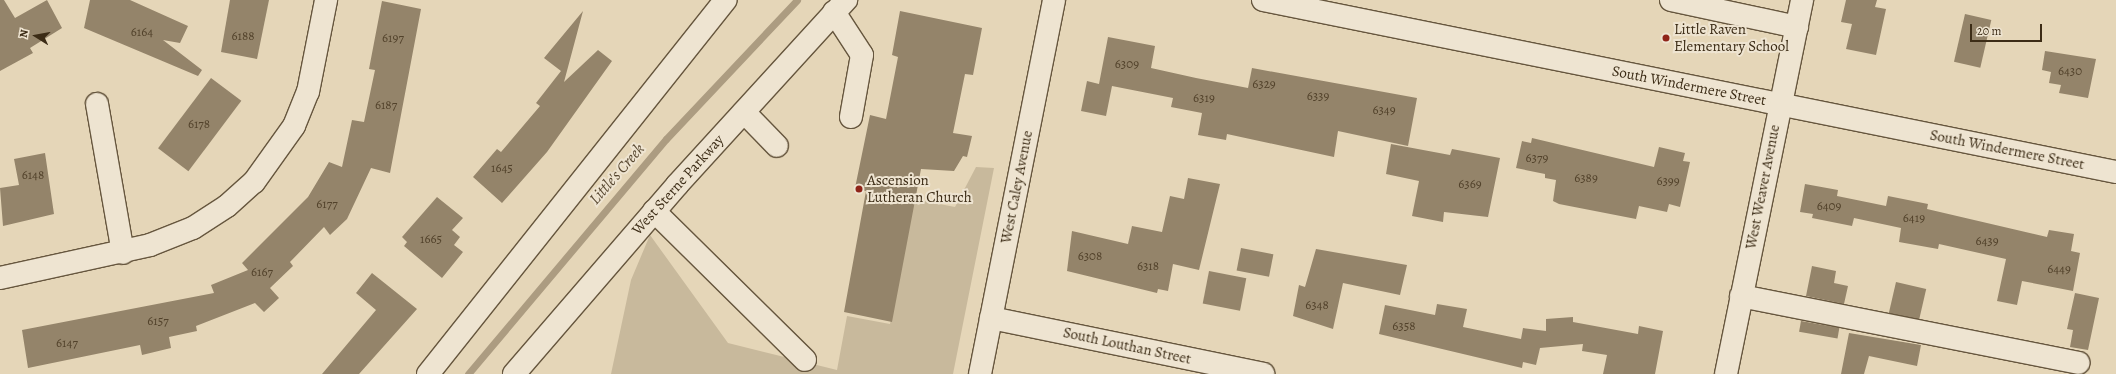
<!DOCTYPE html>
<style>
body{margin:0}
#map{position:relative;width:2116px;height:374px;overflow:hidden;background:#e5d6b8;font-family:Alegreya,serif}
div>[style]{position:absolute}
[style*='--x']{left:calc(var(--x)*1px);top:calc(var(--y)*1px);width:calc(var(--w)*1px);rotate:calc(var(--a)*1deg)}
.green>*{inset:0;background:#c8b99c}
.stream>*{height:7px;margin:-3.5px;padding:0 3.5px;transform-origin:3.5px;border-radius:3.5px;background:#ac9c81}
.building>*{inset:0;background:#94846a;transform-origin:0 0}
.roads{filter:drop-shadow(1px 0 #66563e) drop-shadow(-1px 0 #66563e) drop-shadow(0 1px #66563e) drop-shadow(0 -1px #66563e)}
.minor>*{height:22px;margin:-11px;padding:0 11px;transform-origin:11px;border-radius:11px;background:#eee4d1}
.dots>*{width:11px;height:11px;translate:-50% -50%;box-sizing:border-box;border:2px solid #eee4d1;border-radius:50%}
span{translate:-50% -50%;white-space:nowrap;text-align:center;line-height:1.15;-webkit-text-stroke:4px #eee4d1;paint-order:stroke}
.number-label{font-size:13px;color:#52422b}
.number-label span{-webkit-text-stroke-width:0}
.poi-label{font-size:15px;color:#3c2c16}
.left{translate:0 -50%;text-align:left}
.street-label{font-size:15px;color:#3c2c16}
.water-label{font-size:16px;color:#584831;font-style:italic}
.north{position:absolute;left:16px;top:16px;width:40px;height:40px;-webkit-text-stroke:3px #eee4d1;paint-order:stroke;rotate:281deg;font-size:11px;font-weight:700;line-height:16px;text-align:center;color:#3c2c16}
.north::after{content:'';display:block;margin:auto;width:14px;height:18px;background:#3c2c16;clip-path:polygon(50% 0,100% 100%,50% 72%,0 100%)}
.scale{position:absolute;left:1970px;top:24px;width:72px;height:18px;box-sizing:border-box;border:2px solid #3c2c16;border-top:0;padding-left:5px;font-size:12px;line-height:14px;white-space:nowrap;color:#3c2c16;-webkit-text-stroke:3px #eee4d1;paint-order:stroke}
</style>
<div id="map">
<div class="green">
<i style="clip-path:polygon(976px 167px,994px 168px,953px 374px,611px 374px,631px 280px,650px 235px,728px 343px,837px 370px,847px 316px,890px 324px,914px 199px,955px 207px)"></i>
</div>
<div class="stream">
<i style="--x:468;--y:374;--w:307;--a:-49.9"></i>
<i style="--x:666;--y:139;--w:191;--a:-46.7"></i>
</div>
<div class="building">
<i style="clip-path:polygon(0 0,4px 0,15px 18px,47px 0,62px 28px,30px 48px,33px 53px,0 71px)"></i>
<i style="clip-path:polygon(90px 0,130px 0,188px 26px,180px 43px,163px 40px,202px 70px,198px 76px,84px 28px)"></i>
<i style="clip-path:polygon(230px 0,269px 0,257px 59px,221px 52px)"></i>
<i style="clip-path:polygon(1846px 0,1877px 0,1875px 7px,1886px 9px,1876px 55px,1846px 49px,1852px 24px,1841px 22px)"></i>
<i style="clip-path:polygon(382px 1px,421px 9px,390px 173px,371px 168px,347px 219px,330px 235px,324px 227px,290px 262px,293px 266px,270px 288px,279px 298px,264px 312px,255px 303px,196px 326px,197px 331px,169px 337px,171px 348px,142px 355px,140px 345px,28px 368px,22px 330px,214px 293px,211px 285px,248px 270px,242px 263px,308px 197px,329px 162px,342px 167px,352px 120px,364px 122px,375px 70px,369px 69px)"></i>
<i style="clip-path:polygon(583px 11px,564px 82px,598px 50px,612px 61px,547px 152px,502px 203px,473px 177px,497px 149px,501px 152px,540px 106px,536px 103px,561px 71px,544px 58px)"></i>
<i style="clip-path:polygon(900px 11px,982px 28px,973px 75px,965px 74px,953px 133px,972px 136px,967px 157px,963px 156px,954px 171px,921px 169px,892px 322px,844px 312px,866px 191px,855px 188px,870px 115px,886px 119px,898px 57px,892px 55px)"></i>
<i style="left:1965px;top:14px;width:27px;height:49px;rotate:13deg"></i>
<i style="clip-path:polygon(1108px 37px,1155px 46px,1151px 68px,1196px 78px,1248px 88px,1252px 68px,1417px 98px,1408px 146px,1338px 131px,1334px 157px,1227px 134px,1226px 140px,1198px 135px,1202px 113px,1171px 107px,1173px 98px,1112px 86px,1106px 116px,1081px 111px,1087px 81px,1099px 84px)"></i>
<i style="clip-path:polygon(2045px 51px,2096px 59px,2088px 98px,2059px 93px,2061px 85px,2049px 83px,2051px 72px,2042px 70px)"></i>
<i style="left:211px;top:78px;width:38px;height:88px;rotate:37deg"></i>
<i style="clip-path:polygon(1532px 138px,1654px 167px,1659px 147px,1685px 153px,1683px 161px,1690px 162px,1680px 207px,1669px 204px,1667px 212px,1639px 206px,1636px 219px,1559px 204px,1553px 201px,1556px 180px,1545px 178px,1545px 174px,1516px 168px,1522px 141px,1531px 143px)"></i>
<i style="clip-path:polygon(1391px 144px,1450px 155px,1452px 149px,1500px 158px,1488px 217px,1444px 212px,1443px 222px,1412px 216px,1419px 181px,1386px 174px)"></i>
<i style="clip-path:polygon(45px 153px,54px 214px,3px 226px,0 188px,19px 185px,14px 159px)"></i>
<i style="clip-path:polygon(1188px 178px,1220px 184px,1199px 270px,1173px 264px,1168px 291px,1158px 289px,1157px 293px,1067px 271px,1072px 231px,1128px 244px,1132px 226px,1162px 232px,1170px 196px,1184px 199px)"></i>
<i style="clip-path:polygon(1805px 184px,1838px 190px,1837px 196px,1886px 206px,1888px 196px,1928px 204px,1927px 209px,2047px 237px,2049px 230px,2074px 234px,2071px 251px,2080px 253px,2073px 291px,2022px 281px,2017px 305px,1997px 301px,2006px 259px,1939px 244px,1938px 249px,1899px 242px,1901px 228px,1854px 218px,1852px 226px,1812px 218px,1813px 214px,1800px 212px)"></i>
<i style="clip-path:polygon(437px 197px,463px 218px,452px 230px,460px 237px,454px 245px,463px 252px,442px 278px,404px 246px,407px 242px,402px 237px)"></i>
<i style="left:1241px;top:248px;width:33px;height:23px;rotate:11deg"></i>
<i style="clip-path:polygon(1316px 249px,1407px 265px,1400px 295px,1343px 283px,1333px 329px,1293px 316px,1299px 285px,1305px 287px)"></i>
<i style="clip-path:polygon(1812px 266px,1836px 271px,1834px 283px,1848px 286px,1844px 304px,1806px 296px)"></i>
<i style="left:1209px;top:271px;width:38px;height:33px;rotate:11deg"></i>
<i style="clip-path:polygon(372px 273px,417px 309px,359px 374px,322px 374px,376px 310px,356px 293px)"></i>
<i style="left:1896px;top:282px;width:31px;height:32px;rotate:13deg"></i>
<i style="clip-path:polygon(2075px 293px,2099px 298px,2088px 350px,2070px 347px,2073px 330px,2067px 329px)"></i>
<i style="clip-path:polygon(1437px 304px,1467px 309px,1463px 327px,1521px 339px,1523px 328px,1546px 331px,1546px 319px,1573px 317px,1573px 322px,1638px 334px,1639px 326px,1663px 331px,1655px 374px,1603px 374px,1607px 355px,1582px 351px,1583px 344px,1540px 348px,1536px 365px,1523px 362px,1522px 368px,1379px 334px,1385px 305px,1435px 315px)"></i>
<i style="left:1801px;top:321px;width:39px;height:11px;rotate:10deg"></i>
<i style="clip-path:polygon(1849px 333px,1921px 345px,1917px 366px,1869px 356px,1864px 374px,1841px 374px)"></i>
</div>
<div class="roads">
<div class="minor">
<i style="--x:1263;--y:0;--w:870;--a:11.4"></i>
<i style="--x:1671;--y:0;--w:129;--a:12.1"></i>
<i style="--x:834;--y:12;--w:51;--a:56.9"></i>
<i style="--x:862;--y:55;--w:63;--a:100.1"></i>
<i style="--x:97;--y:104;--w:151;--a:80.1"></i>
<i style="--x:744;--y:112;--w:47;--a:45.9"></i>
<i style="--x:654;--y:211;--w:212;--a:44.6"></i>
<i style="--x:0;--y:278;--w:154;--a:-12.4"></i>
<i style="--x:150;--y:245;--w:46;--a:-21.6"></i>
<i style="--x:193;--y:228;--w:40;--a:-32.9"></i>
<i style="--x:227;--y:206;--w:36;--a:-42"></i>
<i style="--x:254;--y:182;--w:69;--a:-54.5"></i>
<i style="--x:294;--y:126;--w:37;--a:-68"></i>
<i style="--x:308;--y:92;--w:94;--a:-78.9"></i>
<i style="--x:1741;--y:296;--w:344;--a:11.2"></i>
<i style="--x:991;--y:318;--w:278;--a:11.6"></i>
<i style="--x:428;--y:374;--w:478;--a:-51.5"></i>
<i style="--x:514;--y:374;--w:250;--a:-49.2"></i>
<i style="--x:677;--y:185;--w:251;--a:-47.6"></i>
<i style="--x:980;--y:374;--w:381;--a:-78.8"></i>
<i style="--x:1726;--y:374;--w:382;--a:-78.5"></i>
</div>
</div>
<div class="dots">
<i style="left:1666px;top:38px;background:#8f2418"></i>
<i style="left:859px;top:189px;background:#8f2418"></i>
</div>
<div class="number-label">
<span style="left:142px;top:32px">6164</span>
<span style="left:243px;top:36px">6188</span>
<span style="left:393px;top:38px">6197</span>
<span style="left:1127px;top:64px">6309</span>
<span style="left:2070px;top:71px">6430</span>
<span style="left:1264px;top:84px">6329</span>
<span style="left:1318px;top:96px">6339</span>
<span style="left:1204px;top:98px">6319</span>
<span style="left:386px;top:105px">6187</span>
<span style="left:1384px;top:110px">6349</span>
<span style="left:199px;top:124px">6178</span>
<span style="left:1537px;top:158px">6379</span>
<span style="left:502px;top:168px">1645</span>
<span style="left:33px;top:175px">6148</span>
<span style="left:1586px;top:178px">6389</span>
<span style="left:1668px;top:181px">6399</span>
<span style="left:1470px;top:184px">6369</span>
<span style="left:327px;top:204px">6177</span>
<span style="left:1829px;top:206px">6409</span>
<span style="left:1914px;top:218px">6419</span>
<span style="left:431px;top:239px">1665</span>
<span style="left:1987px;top:241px">6439</span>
<span style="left:1090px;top:256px">6308</span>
<span style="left:1148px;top:266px">6318</span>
<span style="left:2059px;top:269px">6449</span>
<span style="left:262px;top:272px">6167</span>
<span style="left:1317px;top:305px">6348</span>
<span style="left:158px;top:321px">6157</span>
<span style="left:1404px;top:326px">6358</span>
<span style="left:67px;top:343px">6147</span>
</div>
<div class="poi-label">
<span class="left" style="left:1674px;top:38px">Little Raven<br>Elementary School</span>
<span class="left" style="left:867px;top:189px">Ascension<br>Lutheran Church</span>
</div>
<div class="street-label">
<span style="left:1689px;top:86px;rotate:11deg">South Windermere Street</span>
<span style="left:2007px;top:150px;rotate:11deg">South Windermere Street</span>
<span style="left:678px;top:185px;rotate:-48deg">West Sterne Parkway</span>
<span style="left:1017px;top:187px;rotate:-79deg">West Caley Avenue</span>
<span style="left:1763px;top:187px;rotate:-79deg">West Weaver Avenue</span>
<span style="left:1127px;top:346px;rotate:12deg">South Louthan Street</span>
</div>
<div class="water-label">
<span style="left:617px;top:174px;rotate:-49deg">Little's Creek</span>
</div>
<div class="north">N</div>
<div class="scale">20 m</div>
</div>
